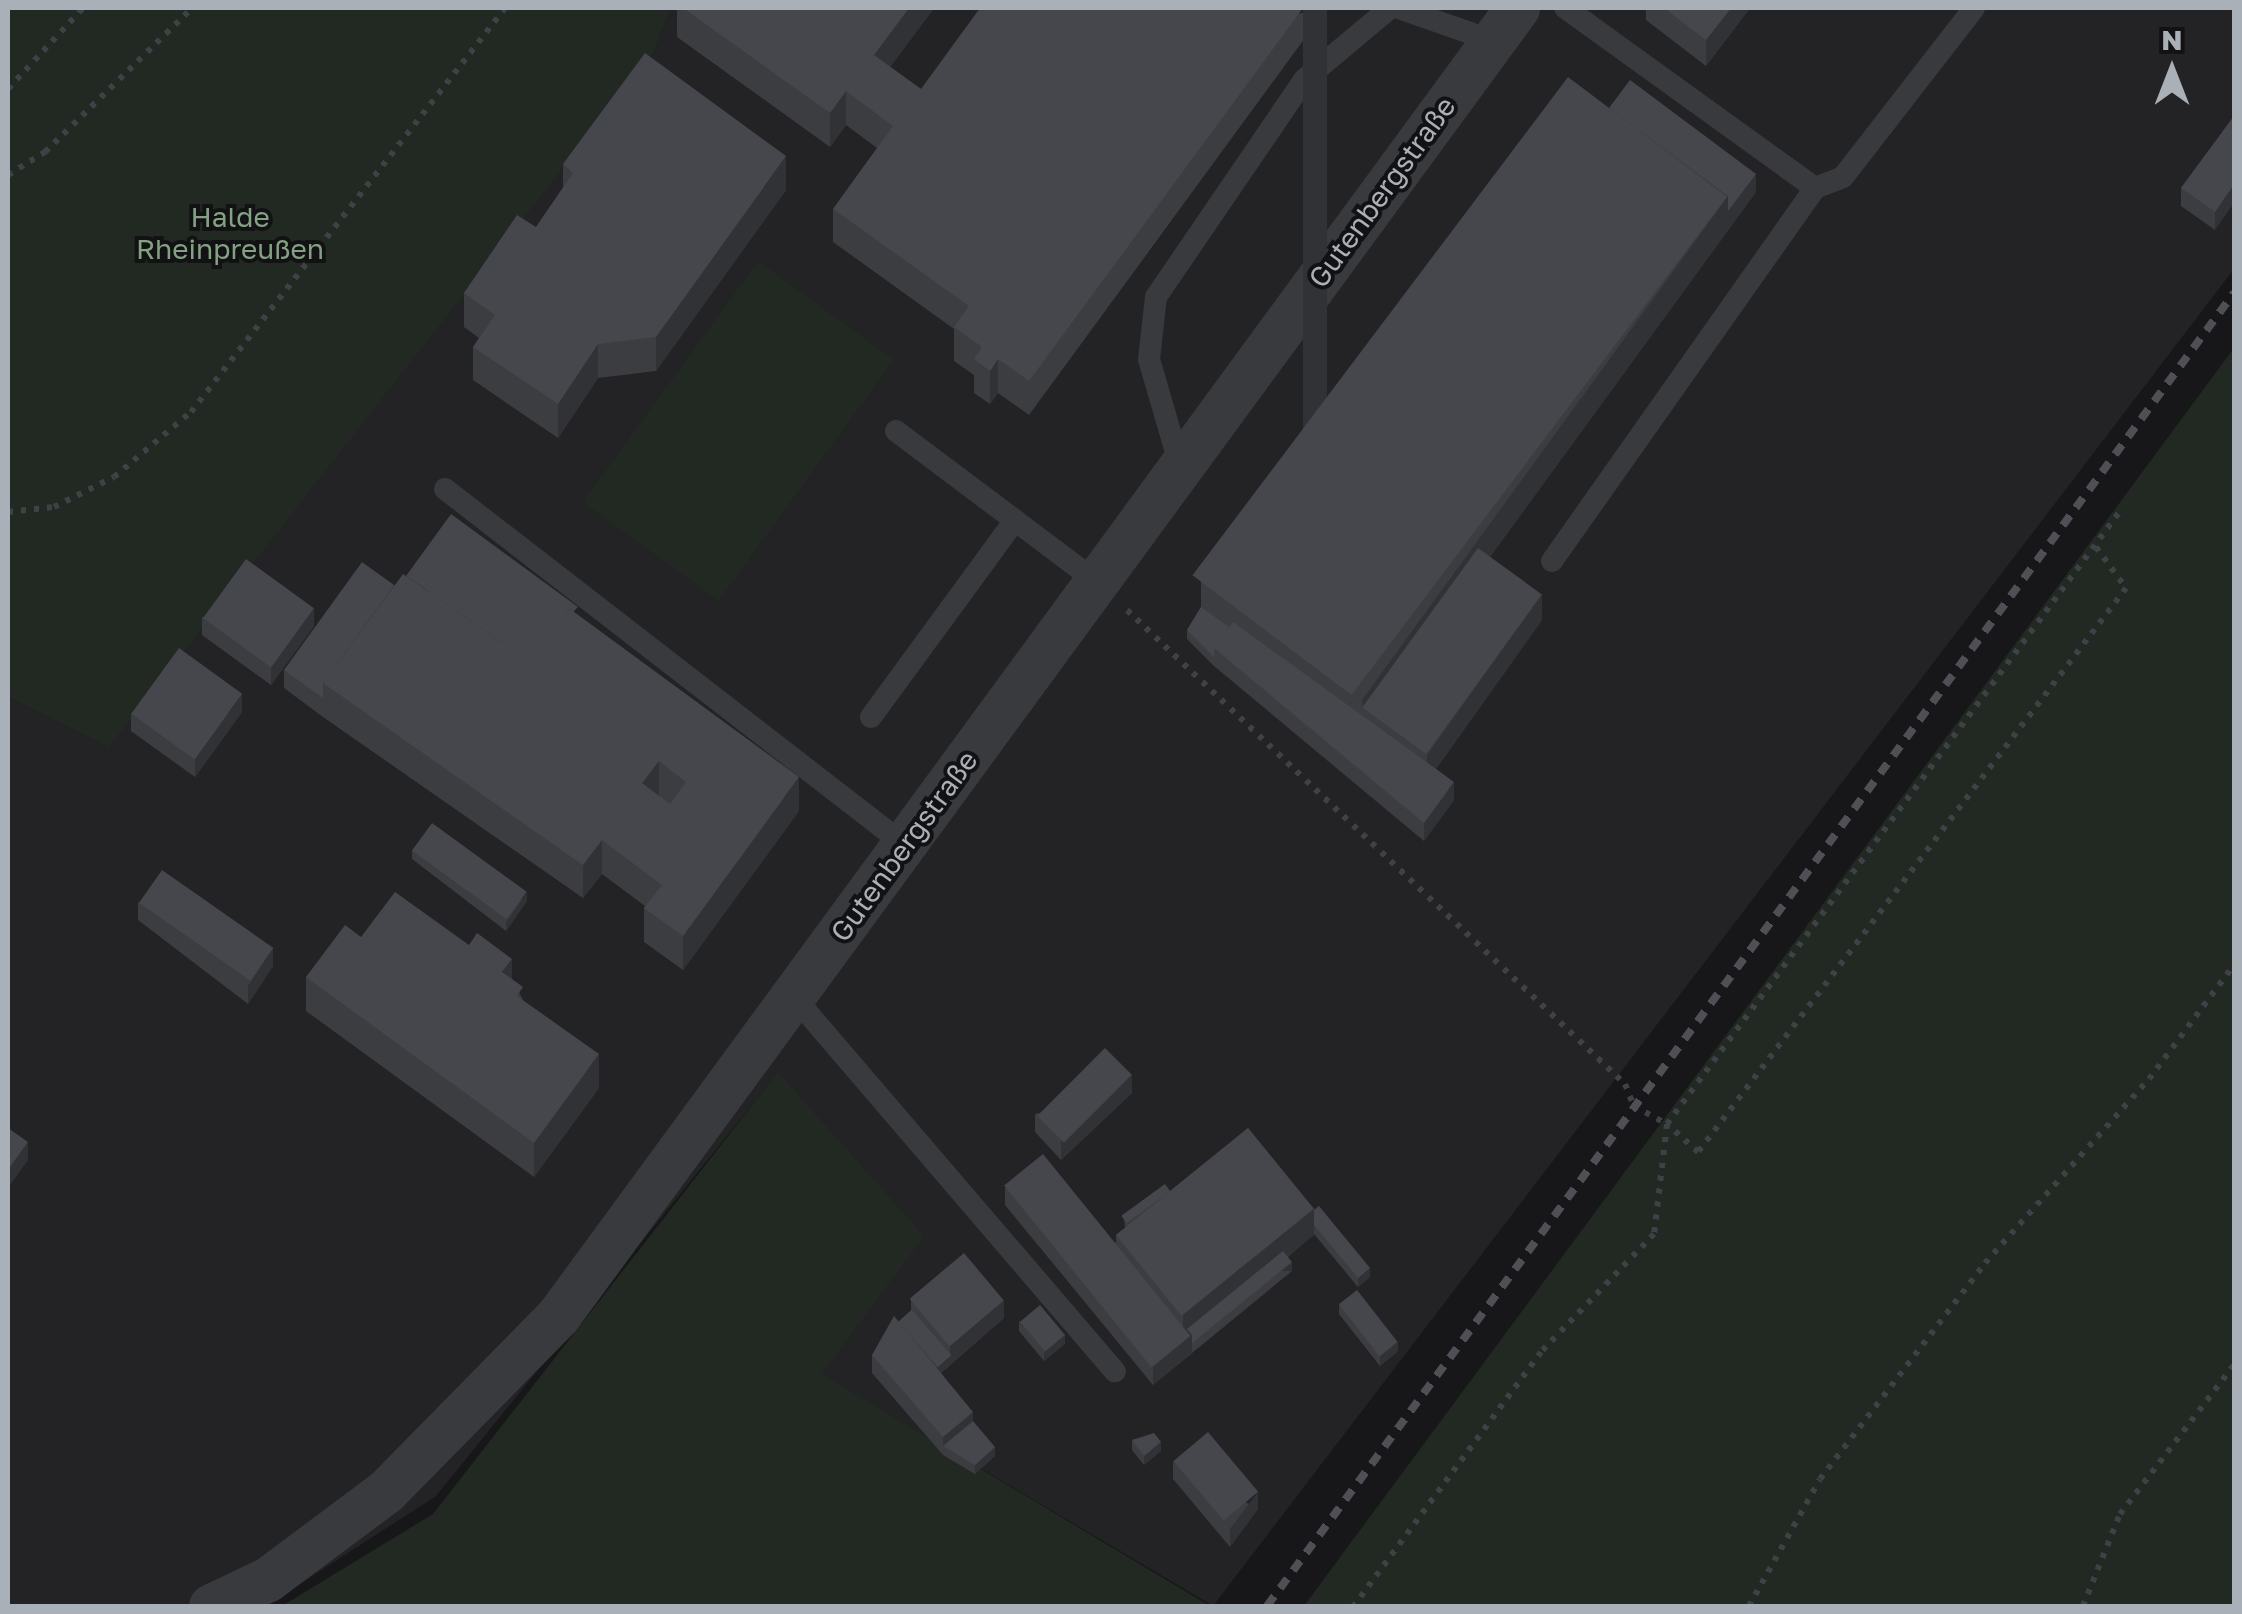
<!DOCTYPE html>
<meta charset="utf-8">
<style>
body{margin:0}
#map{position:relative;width:2242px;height:1614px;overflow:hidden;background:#171719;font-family:"Golos Text",sans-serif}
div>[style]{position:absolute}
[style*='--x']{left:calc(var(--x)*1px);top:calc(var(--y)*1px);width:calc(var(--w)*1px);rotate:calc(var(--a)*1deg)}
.built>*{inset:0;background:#232326}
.green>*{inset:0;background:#212922;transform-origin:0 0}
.path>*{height:6px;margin-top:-3px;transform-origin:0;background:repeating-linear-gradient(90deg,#3e4145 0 5px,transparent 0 13px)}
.service>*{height:22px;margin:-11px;padding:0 11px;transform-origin:11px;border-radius:11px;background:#383a3e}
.minor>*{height:45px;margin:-22.5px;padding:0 22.5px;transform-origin:22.5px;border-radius:22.5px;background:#383a3e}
.rail>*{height:8px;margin-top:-4px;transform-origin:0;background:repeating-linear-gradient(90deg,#4e5055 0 12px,transparent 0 22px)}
.wall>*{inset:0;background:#3c3d41}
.shaded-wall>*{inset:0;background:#313235;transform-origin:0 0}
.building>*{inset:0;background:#46474c;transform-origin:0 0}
span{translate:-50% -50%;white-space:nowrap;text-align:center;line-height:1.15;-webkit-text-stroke:8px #121214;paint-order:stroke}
.street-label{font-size:28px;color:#aab0b8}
.park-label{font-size:28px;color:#84a183}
.frame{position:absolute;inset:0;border:10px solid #aab0b8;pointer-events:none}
.north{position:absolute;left:2122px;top:20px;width:100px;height:100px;-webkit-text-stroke:8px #121214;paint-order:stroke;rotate:0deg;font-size:28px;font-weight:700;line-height:40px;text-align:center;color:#aab0b8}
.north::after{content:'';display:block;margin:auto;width:35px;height:45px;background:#aab0b8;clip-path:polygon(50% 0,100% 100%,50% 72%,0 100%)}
</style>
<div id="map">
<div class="built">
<i style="clip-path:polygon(671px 8px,2234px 8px,2234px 269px,1213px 1606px,821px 1374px,778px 1073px,436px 1496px,266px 1606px,8px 1606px,8px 697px,108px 746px,654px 52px)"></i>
</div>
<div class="green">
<i style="clip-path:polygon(8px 8px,671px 8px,654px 52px,109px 747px,8px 697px)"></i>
<i style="left:758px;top:261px;width:168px;height:298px;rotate:36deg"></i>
<i style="clip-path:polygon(2234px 348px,2234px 1606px,1304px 1606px)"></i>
<i style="clip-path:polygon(778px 1072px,924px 1236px,822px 1374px,1210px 1606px,282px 1606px,433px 1514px)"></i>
</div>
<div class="path">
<i style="--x:8;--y:89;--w:110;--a:-47.2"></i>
<i style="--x:8;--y:175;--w:44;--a:-31.9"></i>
<i style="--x:45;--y:152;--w:206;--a:-44.4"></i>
<i style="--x:8;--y:512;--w:46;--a:-6.2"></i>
<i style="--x:54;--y:507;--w:67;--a:-26.6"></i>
<i style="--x:114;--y:477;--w:101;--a:-40.2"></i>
<i style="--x:191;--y:412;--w:512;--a:-52.14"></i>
<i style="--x:2096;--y:547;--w:51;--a:53.8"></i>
<i style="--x:2126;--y:588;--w:708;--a:127.19"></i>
<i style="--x:1698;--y:1152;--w:42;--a:-137.9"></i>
<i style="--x:1667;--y:1124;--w:767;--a:-53.53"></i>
<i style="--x:1127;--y:610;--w:688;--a:43.59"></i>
<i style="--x:1625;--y:1084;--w:24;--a:68"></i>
<i style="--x:1634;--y:1106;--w:38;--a:29"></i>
<i style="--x:1667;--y:1124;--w:111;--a:96.7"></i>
<i style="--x:1654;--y:1234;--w:163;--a:133.8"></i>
<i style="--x:1541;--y:1352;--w:315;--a:126.4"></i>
<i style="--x:1749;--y:1606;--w:145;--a:-60.8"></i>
<i style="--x:1820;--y:1479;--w:272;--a:-52.6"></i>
<i style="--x:1985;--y:1263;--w:246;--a:-48.3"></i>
<i style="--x:2149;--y:1079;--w:142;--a:-53.3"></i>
<i style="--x:2083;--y:1606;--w:99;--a:-68.1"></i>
<i style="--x:2120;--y:1514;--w:188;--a:-52.6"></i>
</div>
<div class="service">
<i style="--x:1399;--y:8;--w:100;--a:19.3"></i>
<i style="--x:1815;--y:188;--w:30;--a:-21"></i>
<i style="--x:1843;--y:177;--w:214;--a:-52.2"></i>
<i style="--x:896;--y:431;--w:250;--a:36.9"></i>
<i style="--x:1180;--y:466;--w:111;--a:-106.2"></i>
<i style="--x:1149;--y:359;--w:62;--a:-83.6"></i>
<i style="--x:1156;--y:297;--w:263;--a:-55.7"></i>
<i style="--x:1304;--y:80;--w:112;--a:-39.9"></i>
<i style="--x:445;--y:489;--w:582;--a:37.74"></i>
<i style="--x:1552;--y:561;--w:456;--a:-54.8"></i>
<i style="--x:1815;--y:188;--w:308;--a:-144.2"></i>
<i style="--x:871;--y:717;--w:244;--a:-53.8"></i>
<i style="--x:794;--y:997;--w:493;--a:49.4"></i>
</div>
<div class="minor">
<i style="--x:211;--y:1606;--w:63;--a:-25.3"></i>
<i style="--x:268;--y:1579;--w:147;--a:-36.7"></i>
<i style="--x:386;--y:1491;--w:245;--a:-45.5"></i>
<i style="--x:558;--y:1316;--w:1622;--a:-53.75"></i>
</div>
<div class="rail">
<i style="--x:1267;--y:1606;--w:1631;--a:-53.63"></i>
</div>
<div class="wall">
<i style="clip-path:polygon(677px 8px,934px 8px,890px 67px,921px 89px,1327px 8px,1029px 415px,998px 393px,990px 404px,974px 393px,974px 375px,954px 361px,954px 329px,833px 242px,833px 209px,877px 148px,846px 125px,830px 147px,677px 37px)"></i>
<i style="clip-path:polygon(1646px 8px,1750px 8px,1706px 66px,1646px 20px)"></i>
<i style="clip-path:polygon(1609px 108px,1756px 192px,1490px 557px,1542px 620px,1436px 769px,1454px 800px,1424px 841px,1214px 666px,1187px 639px,1187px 630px,1201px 607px,1201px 582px)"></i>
<i style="clip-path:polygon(2234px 116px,2215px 230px,2181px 206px,2181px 188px)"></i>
<i style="clip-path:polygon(563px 164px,786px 190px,656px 371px,598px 378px,558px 438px,473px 380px,473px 347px,479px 338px,464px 327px,464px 293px,536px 227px,563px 188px)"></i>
<i style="clip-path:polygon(394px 585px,578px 615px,799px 811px,683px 970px,644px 942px,644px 908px,645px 906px,602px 874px,583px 898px,323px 717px,284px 688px,284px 670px)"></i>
<i style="clip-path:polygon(202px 617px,314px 626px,271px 685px,202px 635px)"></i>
<i style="clip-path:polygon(242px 712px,195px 777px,131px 731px,131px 713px)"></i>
<i style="clip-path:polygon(412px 850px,527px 901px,506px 931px,412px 859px)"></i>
<i style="clip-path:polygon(138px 902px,273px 966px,248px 1004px,138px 920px)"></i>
<i style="clip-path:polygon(361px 937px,512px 979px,523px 1000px,599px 1088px,534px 1177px,306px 1011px,306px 977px)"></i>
<i style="clip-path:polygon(1132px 1093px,1061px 1160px,1035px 1132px,1035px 1114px)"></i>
<i style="clip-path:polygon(1248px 1128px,1370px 1277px,1358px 1287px,1314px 1234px,1288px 1257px,1292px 1271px,1153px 1385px,1005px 1205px,1005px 1187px,1116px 1243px,1116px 1235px,1125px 1228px,1124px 1219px,1170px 1191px)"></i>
<i style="clip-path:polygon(911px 1300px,1004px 1318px,941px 1373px,995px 1456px,975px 1474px,943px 1455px,872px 1373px,872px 1355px,898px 1322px,911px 1310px)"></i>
<i style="clip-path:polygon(1339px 1305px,1398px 1351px,1380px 1366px,1339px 1314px)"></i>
<i style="clip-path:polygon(1019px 1321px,1065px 1344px,1044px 1361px,1019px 1331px)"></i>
<i style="clip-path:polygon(1132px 1440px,1161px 1451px,1144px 1465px,1132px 1450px)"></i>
<i style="clip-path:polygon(1173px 1461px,1258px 1509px,1230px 1547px,1173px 1479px)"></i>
</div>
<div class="shaded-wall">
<i style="clip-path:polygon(909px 8px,934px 8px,874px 89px,874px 55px)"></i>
<i style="left:1303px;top:8px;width:24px;height:463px"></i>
<i style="clip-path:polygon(1731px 8px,1750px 8px,1706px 66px,1706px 40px)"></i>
<i style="clip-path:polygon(846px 91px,846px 125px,830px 147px,830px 113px)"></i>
<i style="clip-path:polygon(786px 156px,786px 190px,656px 371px,656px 337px)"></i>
<i style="clip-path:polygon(1756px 174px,1756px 192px,1374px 716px,1362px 707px,1362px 700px,1728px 196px)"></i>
<i style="clip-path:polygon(2234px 185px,2234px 203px,2215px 230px,2215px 212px)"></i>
<i style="clip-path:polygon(598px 344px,598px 378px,558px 438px,558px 404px)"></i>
<i style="clip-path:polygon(998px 359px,998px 393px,990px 404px,990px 371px)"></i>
<i style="clip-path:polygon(1542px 594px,1542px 620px,1427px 781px,1427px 755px)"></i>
<i style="clip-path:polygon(314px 608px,314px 626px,271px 685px,271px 667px)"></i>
<i style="clip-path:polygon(242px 694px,242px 712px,195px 777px,195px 759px)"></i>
<i style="clip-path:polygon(659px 761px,659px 795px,642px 817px,642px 783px)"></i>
<i style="clip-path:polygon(799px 777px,799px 811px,683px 970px,683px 936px)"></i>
<i style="clip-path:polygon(1454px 782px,1454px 800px,1424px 841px,1424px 823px)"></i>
<i style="clip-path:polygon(602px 840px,602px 874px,583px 898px,583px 865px)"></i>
<i style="clip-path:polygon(527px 892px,527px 901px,506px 931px,506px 922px)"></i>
<i style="clip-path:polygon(273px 948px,273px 966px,248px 1004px,248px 986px)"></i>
<i style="clip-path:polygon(512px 959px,512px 993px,502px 972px)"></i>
<i style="clip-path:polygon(599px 1054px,599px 1088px,534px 1177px,534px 1143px)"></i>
<i style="clip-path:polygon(1132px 1075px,1132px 1093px,1061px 1160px,1061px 1142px)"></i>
<i style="clip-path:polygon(28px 1142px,28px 1160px,8px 1188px,8px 1170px)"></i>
<i style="clip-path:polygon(1314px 1209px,1314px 1235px,1183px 1342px,1183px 1315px)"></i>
<i style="left:1292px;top:1262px;width:9px;height:129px;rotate:90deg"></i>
<i style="clip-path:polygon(1370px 1268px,1370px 1277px,1358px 1287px,1358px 1278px)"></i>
<i style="clip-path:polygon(1004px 1300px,1004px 1318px,932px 1380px,932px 1371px,950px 1355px,950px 1346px)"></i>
<i style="clip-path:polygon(1065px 1335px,1065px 1344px,1044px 1361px,1044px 1352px)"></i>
<i style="clip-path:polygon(1192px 1335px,1192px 1352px,1153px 1385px,1153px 1367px)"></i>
<i style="clip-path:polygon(1398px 1342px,1398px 1351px,1380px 1366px,1380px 1356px)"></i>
<i style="clip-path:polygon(973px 1412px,973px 1430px,943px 1446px,943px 1437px)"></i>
<i style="clip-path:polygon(1161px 1442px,1161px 1451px,1144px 1465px,1144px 1456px)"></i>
<i style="clip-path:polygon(995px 1447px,995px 1456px,975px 1474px,975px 1465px)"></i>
<i style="clip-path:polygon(1258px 1492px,1258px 1509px,1230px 1547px,1230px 1529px)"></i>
</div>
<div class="building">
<i style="clip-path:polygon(683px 8px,909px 8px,874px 55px,921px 89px,980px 8px,1303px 8px,1029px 381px,998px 359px,990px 371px,974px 359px,982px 347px,954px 327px,969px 306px,833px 209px,893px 126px,846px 91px,830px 113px)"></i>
<i style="clip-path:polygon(1664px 8px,1731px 8px,1706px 40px)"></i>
<i style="clip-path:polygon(645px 53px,786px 156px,656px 337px,598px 344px,558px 404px,473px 347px,495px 315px,464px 293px,517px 215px,536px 227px,573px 173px,563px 164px)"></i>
<i style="left:1568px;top:77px;width:199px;height:624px;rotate:37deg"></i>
<i style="clip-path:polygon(1630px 80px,1756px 174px,1728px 211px,1728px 196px,1609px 108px)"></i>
<i style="clip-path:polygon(2234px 116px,2234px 185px,2215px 212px,2181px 188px)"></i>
<i style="clip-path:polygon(451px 514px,578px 607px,573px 612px,570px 609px,529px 661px,406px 576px)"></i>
<i style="left:1478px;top:548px;width:79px;height:197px;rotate:36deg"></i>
<i style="left:246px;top:559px;width:84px;height:73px;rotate:36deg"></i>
<i style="clip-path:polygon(362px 562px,394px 585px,323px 683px,323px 698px,284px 670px)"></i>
<i style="clip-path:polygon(evenodd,403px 574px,529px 661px,570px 609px,799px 777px,683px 936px,644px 908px,662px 885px,602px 840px,583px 865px,323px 683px,403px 574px,659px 761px,686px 782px,670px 804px,642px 783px,659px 761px)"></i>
<i style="clip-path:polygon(1201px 607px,1229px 627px,1214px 648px,1214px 657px,1187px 630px)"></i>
<i style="clip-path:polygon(1233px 622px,1454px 782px,1424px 823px,1214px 648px)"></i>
<i style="left:179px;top:648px;width:78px;height:81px;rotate:36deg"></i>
<i style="left:432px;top:823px;width:117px;height:34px;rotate:36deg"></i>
<i style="left:162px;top:870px;width:136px;height:40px;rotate:35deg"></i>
<i style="clip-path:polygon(395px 892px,469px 945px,477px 933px,512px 959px,502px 972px,523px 987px,517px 996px,599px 1054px,534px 1143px,306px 977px,345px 925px,361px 937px)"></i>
<i style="left:1105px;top:1048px;width:38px;height:96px;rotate:45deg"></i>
<i style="clip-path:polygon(8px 1128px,28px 1142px,8px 1170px)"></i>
<i style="left:1248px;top:1128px;width:104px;height:170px;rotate:51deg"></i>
<i style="left:1043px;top:1154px;width:234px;height:50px;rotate:51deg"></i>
<i style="left:1165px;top:1184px;width:9px;height:54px;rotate:54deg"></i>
<i style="clip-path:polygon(1319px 1206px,1370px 1268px,1358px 1278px,1314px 1225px,1314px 1210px)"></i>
<i style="clip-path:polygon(1283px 1251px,1292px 1262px,1192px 1343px,1192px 1335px,1187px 1329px)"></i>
<i style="left:964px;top:1253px;width:62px;height:71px;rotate:50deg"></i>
<i style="left:1357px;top:1290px;width:66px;height:23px;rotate:52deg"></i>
<i style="left:1040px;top:1305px;width:39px;height:26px;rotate:50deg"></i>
<i style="left:912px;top:1310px;width:60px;height:18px;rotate:49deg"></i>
<i style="clip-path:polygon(894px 1316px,973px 1412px,943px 1437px,872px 1355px)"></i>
<i style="clip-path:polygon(973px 1421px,995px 1447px,975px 1465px,943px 1446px)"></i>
<i style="left:1208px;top:1432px;width:78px;height:45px;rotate:50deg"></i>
<i style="clip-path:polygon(1154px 1433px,1161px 1442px,1144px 1456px,1132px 1440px)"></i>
</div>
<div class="street-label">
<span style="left:1382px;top:192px;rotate:-54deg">Gutenbergstraße</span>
<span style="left:904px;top:846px;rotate:-54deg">Gutenbergstraße</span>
</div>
<div class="park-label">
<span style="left:230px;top:233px">Halde<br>Rheinpreußen</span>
</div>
<div class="frame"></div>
<div class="north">N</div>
</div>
